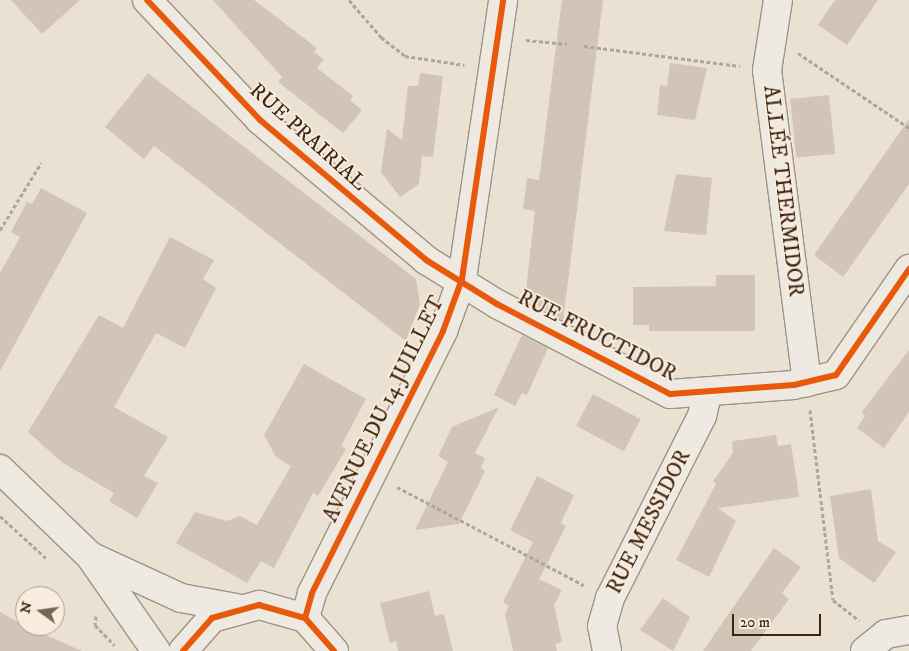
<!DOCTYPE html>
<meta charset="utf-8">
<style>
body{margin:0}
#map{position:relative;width:909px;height:651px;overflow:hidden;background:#eae1d3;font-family:"IM FELL DW Pica",serif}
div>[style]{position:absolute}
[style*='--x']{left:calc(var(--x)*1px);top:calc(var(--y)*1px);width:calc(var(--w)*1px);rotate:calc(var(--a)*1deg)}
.building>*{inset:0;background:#d3c4b8;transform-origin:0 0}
.path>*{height:3px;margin-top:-1.5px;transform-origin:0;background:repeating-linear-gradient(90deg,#ada69f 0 4px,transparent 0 6.5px)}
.roads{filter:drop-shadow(1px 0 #9c9389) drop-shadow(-1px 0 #9c9389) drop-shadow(0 1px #9c9389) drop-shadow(0 -1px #9c9389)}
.minor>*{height:28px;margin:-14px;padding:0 14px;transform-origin:14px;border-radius:14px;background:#eeeae2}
.cycleway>*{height:6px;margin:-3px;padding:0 3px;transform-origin:3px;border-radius:3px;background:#e8590c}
span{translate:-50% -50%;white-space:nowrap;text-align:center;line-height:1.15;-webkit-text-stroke:4px #f7ecdd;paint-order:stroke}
.street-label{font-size:21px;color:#3d2111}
.north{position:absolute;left:15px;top:586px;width:50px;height:50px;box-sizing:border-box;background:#f7ecdd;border:1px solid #ad9b8b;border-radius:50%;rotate:284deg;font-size:14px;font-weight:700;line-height:20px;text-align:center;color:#3d2111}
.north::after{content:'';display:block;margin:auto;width:18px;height:22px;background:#7a6455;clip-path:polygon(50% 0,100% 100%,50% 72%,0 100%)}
.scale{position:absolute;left:732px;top:614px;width:89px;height:22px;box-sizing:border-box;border:2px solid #3d2111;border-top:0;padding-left:6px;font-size:15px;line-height:18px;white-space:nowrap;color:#3d2111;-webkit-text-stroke:4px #f7ecdd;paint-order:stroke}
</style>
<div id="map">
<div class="building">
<i style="clip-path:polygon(11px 0,80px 0,42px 34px)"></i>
<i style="clip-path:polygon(213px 0,254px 0,317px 48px,314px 52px,324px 59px,317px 68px,353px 96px,350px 100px,362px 110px,343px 133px,278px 82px,282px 77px)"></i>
<i style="clip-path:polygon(562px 0,603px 0,563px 321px,525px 298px,535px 211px,523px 209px,527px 178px,539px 180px)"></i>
<i style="clip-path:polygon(835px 0,878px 0,847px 45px,818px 25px)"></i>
<i style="clip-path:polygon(670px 63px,707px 68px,695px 120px,657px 115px,660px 85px,667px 86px)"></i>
<i style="clip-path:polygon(148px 73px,416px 279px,420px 304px,406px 341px,154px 146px,144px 159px,105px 127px)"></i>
<i style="clip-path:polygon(420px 73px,443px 76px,433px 157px,422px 156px,419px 184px,400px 197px,381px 172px,387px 129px,402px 140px,408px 86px,418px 86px)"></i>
<i style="left:829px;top:95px;width:59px;height:39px;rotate:84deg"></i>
<i style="clip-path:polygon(909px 119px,909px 184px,843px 277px,814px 255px)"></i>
<i style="clip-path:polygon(676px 174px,712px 178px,706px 235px,664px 231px)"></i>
<i style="clip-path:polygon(41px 188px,87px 213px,0 371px,0 273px,20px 237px,11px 232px,27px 202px,32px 204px)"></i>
<i style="clip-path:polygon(170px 237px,214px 260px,203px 279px,216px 288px,185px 348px,156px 333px,114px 407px,168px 437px,144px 476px,158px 483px,137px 518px,109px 501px,114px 493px,63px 463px,28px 432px,99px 315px,123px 328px)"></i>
<i style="clip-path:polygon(716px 275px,755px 275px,755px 331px,649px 331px,649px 325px,633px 325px,633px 287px,716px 286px)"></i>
<i style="clip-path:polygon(522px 335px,548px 348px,527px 395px,522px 393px,515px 406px,494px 395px)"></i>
<i style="clip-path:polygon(909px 350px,909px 412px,884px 448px,857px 428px,865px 416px,862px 412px)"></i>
<i style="clip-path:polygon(304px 364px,366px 399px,341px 446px,346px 449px,318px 496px,313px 493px,274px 568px,261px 561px,247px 583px,176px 543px,195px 512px,227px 521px,240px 516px,257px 525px,291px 466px,276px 457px,264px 435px)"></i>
<i style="left:593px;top:394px;width:54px;height:36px;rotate:28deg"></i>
<i style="clip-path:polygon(499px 407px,475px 453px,485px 458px,481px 468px,485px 471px,459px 524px,415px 530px,448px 462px,438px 456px,452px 427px)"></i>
<i style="clip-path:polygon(776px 435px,778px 446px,791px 444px,799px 497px,718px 508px,736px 521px,709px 577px,676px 560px,716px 484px,713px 481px,733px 453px,732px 441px)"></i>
<i style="clip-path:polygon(537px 476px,574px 495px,561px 523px,566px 526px,539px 579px,562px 590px,554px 605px,562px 642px,555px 644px,557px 651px,513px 651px,505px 614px,509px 606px,503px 602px,533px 542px,510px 530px)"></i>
<i style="clip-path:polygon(871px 489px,878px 541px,896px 552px,874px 583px,839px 558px,830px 496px)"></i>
<i style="clip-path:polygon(774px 548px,801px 567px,782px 593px,789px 599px,751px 651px,703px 651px)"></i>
<i style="clip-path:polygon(429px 591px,435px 616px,444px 614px,453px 651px,398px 651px,396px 641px,390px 643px,380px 603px)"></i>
<i style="clip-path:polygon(663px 598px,690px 617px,673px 651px,640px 630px)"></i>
<i style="clip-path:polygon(0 612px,25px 626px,82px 651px,0 651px)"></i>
</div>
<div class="path">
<i style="--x:349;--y:0;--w:49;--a:49.1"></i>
<i style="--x:381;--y:37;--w:31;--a:38"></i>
<i style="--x:405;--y:56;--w:60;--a:8.7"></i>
<i style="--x:526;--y:40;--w:41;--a:5.6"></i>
<i style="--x:584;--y:46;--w:157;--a:7.3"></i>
<i style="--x:798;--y:53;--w:134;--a:34"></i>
<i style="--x:0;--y:230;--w:79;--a:-58.5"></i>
<i style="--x:810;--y:410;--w:191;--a:83.1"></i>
<i style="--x:833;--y:600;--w:33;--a:38"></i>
<i style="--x:397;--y:487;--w:211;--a:27.7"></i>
<i style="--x:0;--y:516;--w:62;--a:42.4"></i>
<i style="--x:96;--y:616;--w:9;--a:96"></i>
<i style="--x:95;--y:625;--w:28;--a:46"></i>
</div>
<div class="roads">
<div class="minor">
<i style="--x:147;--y:0;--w:165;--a:46.7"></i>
<i style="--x:260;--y:120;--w:217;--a:40.1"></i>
<i style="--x:426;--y:260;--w:84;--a:31.8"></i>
<i style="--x:497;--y:304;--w:195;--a:27.5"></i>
<i style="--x:670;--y:394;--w:124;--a:-4.2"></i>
<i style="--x:794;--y:385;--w:43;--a:-13.4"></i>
<i style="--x:836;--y:375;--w:129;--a:-55.4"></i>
<i style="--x:778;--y:0;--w:71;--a:98.9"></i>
<i style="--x:767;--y:70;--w:315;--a:82.7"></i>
<i style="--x:0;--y:469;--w:125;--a:44"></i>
<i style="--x:90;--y:556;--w:116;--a:55.2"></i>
<i style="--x:92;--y:557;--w:98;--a:24.7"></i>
<i style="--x:181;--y:598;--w:56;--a:10.3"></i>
<i style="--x:305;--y:618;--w:26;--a:-74"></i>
<i style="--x:312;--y:593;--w:293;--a:-63.4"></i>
<i style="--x:443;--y:331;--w:55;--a:-69.9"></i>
<i style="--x:462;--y:279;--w:282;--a:-81.6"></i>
<i style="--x:183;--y:651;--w:44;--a:-48.7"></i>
<i style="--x:212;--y:618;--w:49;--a:-15.5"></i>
<i style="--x:259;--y:605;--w:48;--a:15.8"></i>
<i style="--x:305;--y:618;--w:44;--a:48.7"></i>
<i style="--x:607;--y:651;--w:25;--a:-101"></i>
<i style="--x:602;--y:626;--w:29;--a:-74"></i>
<i style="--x:610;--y:598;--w:204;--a:-63.2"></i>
<i style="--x:702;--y:416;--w:22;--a:-77"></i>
<i style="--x:865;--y:651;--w:27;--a:-39"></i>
<i style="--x:886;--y:634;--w:23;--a:-10"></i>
</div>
</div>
<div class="cycleway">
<i style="--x:147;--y:0;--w:165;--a:46.7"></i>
<i style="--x:260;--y:120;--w:217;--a:40.1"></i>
<i style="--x:426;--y:260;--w:84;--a:31.8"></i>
<i style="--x:497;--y:304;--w:195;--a:27.5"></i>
<i style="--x:670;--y:394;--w:124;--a:-4.2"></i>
<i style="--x:794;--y:385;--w:43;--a:-13.4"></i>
<i style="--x:836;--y:375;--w:129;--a:-55.4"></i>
<i style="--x:305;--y:618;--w:26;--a:-74"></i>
<i style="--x:312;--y:593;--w:293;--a:-63.4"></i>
<i style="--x:443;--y:331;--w:55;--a:-69.9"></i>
<i style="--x:462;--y:279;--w:282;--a:-81.6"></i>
<i style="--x:183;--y:651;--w:44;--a:-48.7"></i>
<i style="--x:212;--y:618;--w:49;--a:-15.5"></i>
<i style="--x:259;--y:605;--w:48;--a:15.8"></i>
<i style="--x:305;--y:618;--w:44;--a:48.7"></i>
</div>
<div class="street-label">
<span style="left:308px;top:137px;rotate:42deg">RUE PRAIRIAL</span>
<span style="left:783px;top:191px;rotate:83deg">ALLÉE THERMIDOR</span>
<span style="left:597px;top:336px;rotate:27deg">RUE FRUCTIDOR</span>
<span style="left:384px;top:409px;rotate:-64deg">AVENUE DU 14 JUILLET</span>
<span style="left:649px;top:522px;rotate:-63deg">RUE MESSIDOR</span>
</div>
<div class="north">N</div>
<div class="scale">20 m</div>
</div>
